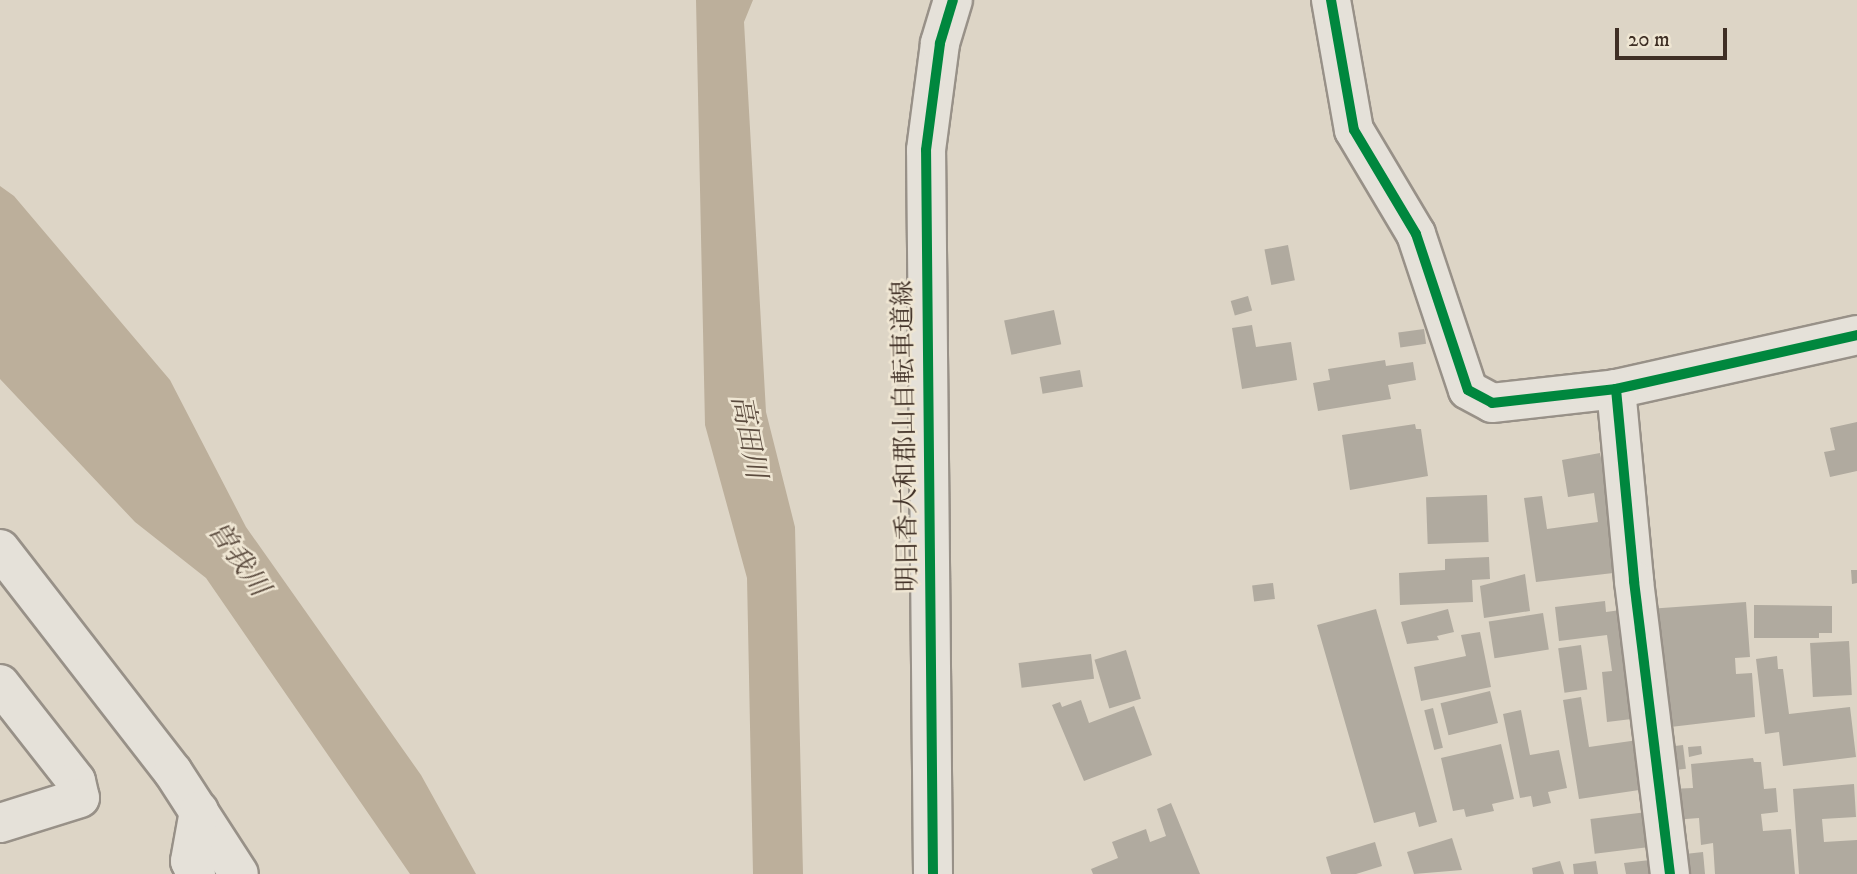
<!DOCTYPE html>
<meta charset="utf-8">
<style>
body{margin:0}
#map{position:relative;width:1857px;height:874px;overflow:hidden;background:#ddd5c6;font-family:"IM FELL DW Pica","Noto Serif JP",serif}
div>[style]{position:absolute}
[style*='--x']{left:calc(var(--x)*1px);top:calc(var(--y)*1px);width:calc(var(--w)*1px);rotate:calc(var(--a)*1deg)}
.water>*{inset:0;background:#bcaf9b}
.building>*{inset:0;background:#b0aa9f;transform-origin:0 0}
.roads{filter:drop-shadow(2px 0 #989188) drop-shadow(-2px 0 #989188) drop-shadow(0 2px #989188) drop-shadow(0 -2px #989188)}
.minor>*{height:38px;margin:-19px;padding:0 19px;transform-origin:19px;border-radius:19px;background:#e5e1d9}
.cycleway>*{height:10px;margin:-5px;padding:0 5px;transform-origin:5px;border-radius:5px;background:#00873e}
span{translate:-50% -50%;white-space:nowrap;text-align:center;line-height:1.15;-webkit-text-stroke:5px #efe6d3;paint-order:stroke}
.street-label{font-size:26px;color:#3f2f25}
.water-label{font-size:28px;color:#5b4b3e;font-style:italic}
.scale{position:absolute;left:1615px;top:28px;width:112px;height:32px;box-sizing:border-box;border:4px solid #3f2f25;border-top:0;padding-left:9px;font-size:21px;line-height:24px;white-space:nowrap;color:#3f2f25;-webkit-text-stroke:5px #efe6d3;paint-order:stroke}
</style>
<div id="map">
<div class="water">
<i style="clip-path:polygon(696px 0,753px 0,744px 22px,766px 412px,795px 527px,803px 874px,753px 874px,747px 578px,705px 425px)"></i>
<i style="clip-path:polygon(0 186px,14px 196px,170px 380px,246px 527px,421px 775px,476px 874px,410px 874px,206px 578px,135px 522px,0 379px)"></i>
</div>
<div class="building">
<i style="left:1288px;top:245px;width:36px;height:24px;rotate:79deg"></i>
<i style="left:1248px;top:296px;width:15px;height:18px;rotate:74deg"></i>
<i style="left:1054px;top:310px;width:35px;height:51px;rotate:78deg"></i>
<i style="clip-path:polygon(1252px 325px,1256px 347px,1291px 342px,1297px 380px,1242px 389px,1232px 328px)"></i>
<i style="left:1424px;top:329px;width:15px;height:26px;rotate:82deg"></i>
<i style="clip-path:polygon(1385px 360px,1386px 366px,1413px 362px,1416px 380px,1388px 385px,1391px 399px,1318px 411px,1313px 383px,1330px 380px,1328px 369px)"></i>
<i style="left:1080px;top:370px;width:17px;height:41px;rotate:80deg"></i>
<i style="clip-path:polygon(1857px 422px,1857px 471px,1830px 477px,1824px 452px,1835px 450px,1830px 428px)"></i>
<i style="clip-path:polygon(1415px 424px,1416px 429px,1421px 429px,1428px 476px,1350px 490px,1342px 435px)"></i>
<i style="clip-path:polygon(1600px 453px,1601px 458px,1609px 457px,1622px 572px,1536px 582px,1524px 498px,1542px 496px,1547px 529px,1598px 522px,1594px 493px,1568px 497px,1562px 460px)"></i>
<i style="left:1487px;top:495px;width:47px;height:61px;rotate:88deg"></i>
<i style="clip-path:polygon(1489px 557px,1490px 579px,1472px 580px,1473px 602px,1400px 605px,1399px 573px,1445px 570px,1445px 559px)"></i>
<i style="clip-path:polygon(1851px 570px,1857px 570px,1857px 583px,1852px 584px)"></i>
<i style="clip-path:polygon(1525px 574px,1530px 611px,1484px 618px,1480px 586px)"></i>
<i style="left:1273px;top:583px;width:16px;height:21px;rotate:83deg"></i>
<i style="clip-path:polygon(1605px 601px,1606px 612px,1628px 609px,1640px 718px,1607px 722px,1602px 672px,1612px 671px,1607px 635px,1559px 641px,1555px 607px)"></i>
<i style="clip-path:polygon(1746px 602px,1750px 657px,1735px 658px,1736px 674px,1752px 673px,1755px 717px,1662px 728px,1648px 609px)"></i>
<i style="clip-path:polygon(1754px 605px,1832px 606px,1832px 633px,1819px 633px,1819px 638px,1754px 638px)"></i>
<i style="clip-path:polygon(1376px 609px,1437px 822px,1419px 827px,1415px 812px,1374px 823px,1317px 625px)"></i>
<i style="clip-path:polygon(1448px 609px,1454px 632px,1437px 636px,1439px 640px,1407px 644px,1401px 622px)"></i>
<i style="left:1543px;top:613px;width:37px;height:55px;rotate:81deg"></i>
<i style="clip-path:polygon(1480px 632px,1491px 687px,1421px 701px,1414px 667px,1466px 656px,1461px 635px)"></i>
<i style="left:1849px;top:641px;width:54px;height:39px;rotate:87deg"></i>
<i style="left:1581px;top:645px;width:45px;height:23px;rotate:82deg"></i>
<i style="left:1126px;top:650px;width:51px;height:33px;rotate:73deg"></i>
<i style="left:1091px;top:654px;width:25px;height:73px;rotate:83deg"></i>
<i style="clip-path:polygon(1777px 656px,1778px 669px,1783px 669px,1789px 714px,1850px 707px,1856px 757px,1783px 766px,1779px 732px,1765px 734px,1756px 659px)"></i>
<i style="left:1490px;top:691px;width:33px;height:51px;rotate:76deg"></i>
<i style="clip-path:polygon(1581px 697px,1589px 747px,1638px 740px,1646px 789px,1579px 799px,1563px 700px)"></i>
<i style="clip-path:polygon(1081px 700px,1089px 723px,1134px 706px,1152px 755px,1084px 781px,1052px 705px,1060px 702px,1062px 707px)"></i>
<i style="left:1433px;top:708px;width:41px;height:9px;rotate:76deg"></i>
<i style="clip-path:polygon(1521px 710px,1530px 755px,1559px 750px,1567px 788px,1548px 792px,1551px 803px,1533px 807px,1531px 796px,1520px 798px,1503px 714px)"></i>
<i style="clip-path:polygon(1501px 744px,1514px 799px,1492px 804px,1494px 811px,1466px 817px,1464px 809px,1453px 811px,1441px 758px)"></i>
<i style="left:1683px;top:745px;width:24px;height:20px;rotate:83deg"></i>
<i style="clip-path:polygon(1701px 746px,1702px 754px,1689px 757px,1688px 747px)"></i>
<i style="clip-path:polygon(1753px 758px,1754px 762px,1761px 762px,1764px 789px,1776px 788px,1778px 812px,1761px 814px,1763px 831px,1791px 829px,1795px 874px,1715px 874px,1713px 843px,1701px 845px,1699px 818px,1673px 820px,1670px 789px,1693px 788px,1691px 764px)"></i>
<i style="clip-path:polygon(1854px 784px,1856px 817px,1822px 819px,1824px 842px,1857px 840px,1857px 874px,1799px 874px,1793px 789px)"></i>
<i style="clip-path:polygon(1171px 803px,1200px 874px,1093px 874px,1091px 869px,1118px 858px,1112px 842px,1146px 829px,1150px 842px,1166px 836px,1157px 809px)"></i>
<i style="left:1647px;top:812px;width:35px;height:57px;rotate:83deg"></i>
<i style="clip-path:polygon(1452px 838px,1462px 870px,1414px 874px,1407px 852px)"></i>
<i style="clip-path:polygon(1375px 842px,1382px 866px,1356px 874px,1331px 874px,1326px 857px)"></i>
<i style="clip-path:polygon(1703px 852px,1705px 874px,1678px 874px,1676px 855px)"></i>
<i style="clip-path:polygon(1659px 859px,1660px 874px,1626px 874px,1624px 863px)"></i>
<i style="clip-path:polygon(1560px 861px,1564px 874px,1533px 874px,1532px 868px)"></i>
<i style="clip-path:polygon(1596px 861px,1598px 874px,1574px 874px,1573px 864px)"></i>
</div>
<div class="roads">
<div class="minor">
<i style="--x:1331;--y:0;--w:132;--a:80"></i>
<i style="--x:1354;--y:130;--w:121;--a:59.2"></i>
<i style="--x:1416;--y:234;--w:164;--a:71.6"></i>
<i style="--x:1468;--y:390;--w:27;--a:28"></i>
<i style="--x:1492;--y:403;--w:125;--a:-6.4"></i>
<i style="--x:1616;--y:389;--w:247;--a:-12.6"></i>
<i style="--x:1616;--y:389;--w:193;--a:84.6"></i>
<i style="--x:1634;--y:581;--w:295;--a:83"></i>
<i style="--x:0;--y:549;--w:282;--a:52.2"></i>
<i style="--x:173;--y:772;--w:121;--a:57.1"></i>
<i style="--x:0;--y:684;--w:123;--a:51.9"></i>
<i style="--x:76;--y:781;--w:17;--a:77"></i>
<i style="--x:80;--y:798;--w:84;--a:162.6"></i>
<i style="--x:196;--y:874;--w:14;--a:-115"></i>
<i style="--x:190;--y:861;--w:51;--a:-79.8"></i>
<i style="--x:933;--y:874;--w:724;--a:-90.55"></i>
<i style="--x:926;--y:150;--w:108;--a:-82.5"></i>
<i style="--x:940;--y:43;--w:45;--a:-73.2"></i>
</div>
</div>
<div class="cycleway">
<i style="--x:1331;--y:0;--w:132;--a:80"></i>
<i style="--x:1354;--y:130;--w:121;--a:59.2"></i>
<i style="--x:1416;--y:234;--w:164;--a:71.6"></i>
<i style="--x:1468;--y:390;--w:27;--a:28"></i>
<i style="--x:1492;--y:403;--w:125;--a:-6.4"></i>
<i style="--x:1616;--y:389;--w:247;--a:-12.6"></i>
<i style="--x:1616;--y:389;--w:193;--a:84.6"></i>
<i style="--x:1634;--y:581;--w:295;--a:83"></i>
<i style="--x:933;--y:874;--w:724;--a:-90.55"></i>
<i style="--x:926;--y:150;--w:108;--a:-82.5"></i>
<i style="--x:940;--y:43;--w:45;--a:-73.2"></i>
</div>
<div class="street-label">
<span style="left:906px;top:436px;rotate:-91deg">明日香大和郡山自転車道線</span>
</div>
<div class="water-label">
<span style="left:748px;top:437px;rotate:79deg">高田川</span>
<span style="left:238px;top:559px;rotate:55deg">曽我川</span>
</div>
<div class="scale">20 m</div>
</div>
